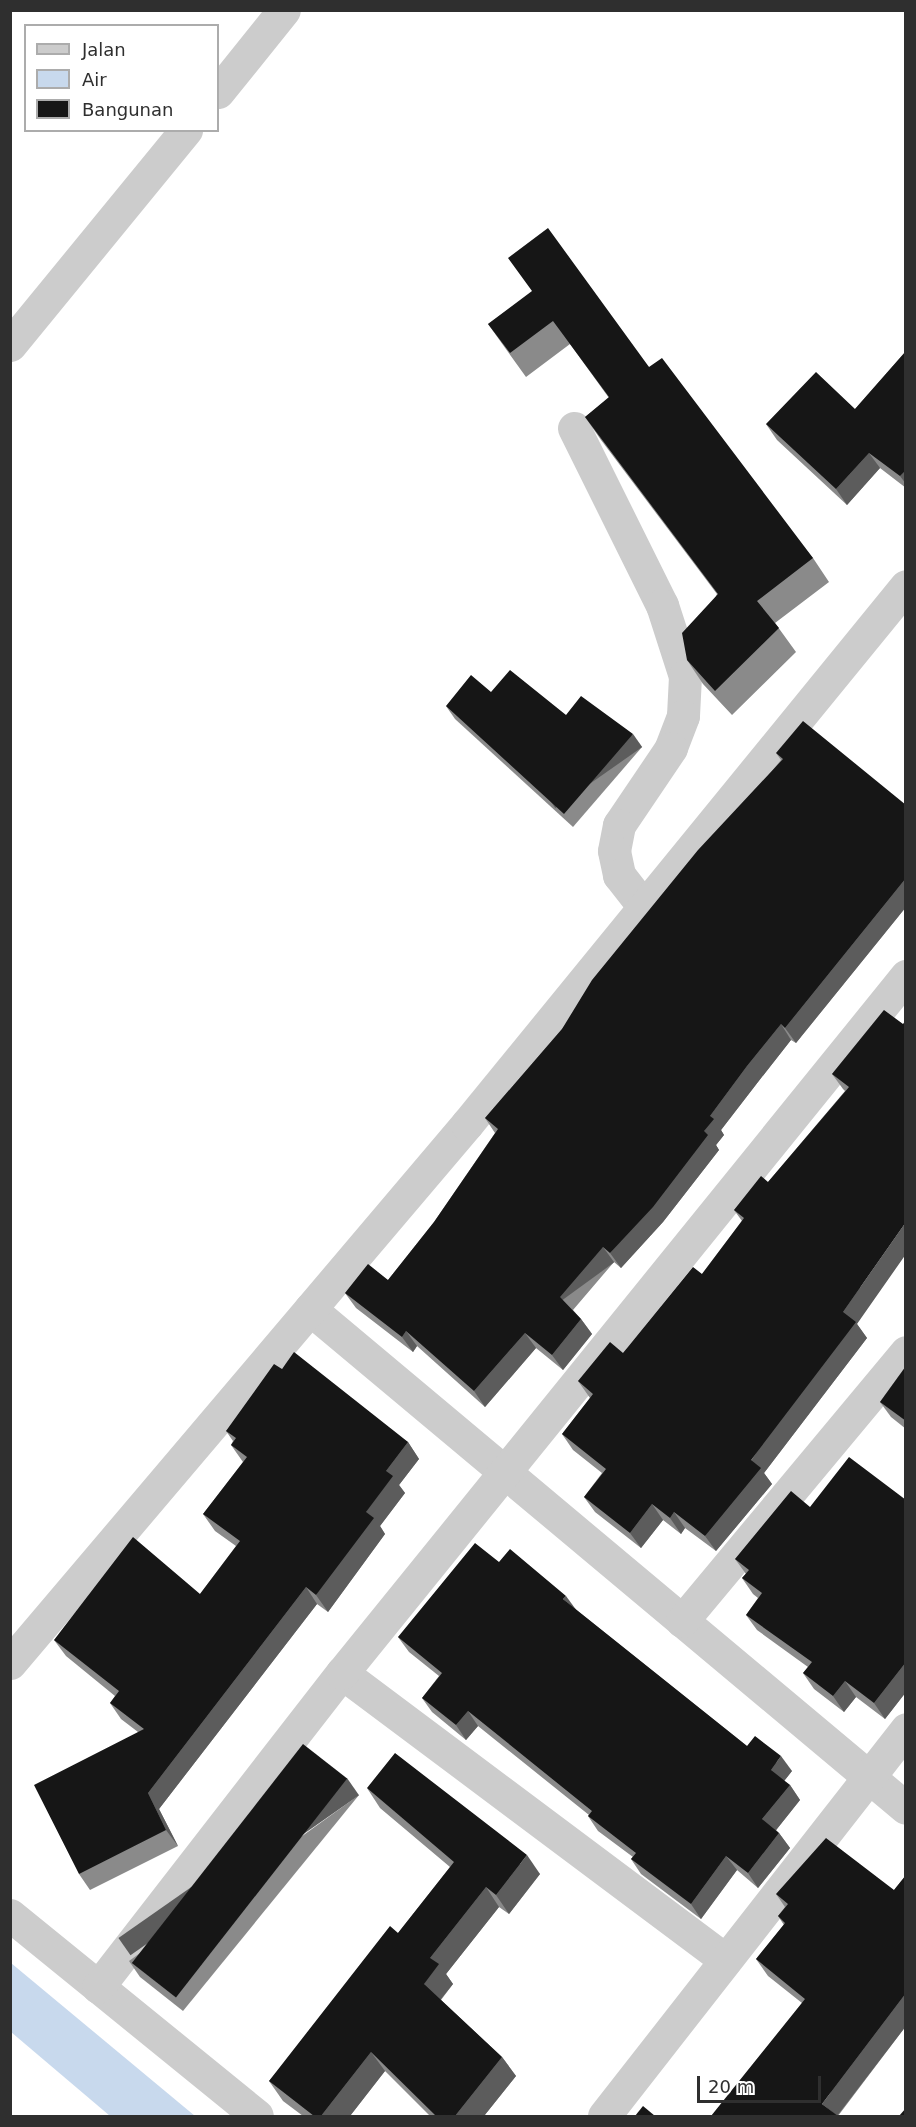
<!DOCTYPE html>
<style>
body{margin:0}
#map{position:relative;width:916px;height:2127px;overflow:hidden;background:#fff;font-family:"DejaVu Sans",sans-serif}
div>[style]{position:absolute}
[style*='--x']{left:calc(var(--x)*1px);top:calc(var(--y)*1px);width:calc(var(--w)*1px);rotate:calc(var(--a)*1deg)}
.water>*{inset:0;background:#c8d9ed}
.minor>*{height:33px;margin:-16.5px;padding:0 16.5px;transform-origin:16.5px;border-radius:16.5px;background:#ccc}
.wall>*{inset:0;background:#8a8a8a}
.shaded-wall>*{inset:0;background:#5c5c5c;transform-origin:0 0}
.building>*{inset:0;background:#161616;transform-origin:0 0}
span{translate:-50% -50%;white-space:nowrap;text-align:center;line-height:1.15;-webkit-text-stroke:6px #fff;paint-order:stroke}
.frame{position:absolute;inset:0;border:12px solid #2f2f2f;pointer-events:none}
.legend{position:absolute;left:24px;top:24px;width:195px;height:108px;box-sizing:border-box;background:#fff;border:2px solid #acacac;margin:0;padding:8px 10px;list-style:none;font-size:18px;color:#2f2f2f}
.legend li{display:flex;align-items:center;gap:12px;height:30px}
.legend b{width:30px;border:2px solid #acacac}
.scale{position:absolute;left:697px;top:2076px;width:124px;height:27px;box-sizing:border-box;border:3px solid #2f2f2f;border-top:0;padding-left:8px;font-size:18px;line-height:21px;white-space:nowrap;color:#2f2f2f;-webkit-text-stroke:4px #fff;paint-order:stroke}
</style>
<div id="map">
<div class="water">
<i style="clip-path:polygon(11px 1963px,195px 2116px,110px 2116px,11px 2032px)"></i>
</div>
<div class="minor">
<i style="--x:218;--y:92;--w:105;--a:-51.2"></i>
<i style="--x:10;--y:345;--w:278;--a:-50.7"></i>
<i style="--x:574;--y:428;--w:198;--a:63.6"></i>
<i style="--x:662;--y:605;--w:75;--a:72.1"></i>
<i style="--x:685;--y:676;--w:40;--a:92.9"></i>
<i style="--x:683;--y:716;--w:34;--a:111"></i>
<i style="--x:671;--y:748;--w:93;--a:124"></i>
<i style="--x:619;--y:825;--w:26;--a:101"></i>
<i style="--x:614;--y:851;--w:25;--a:78"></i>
<i style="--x:619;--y:875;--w:41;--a:52"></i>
<i style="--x:310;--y:1309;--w:777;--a:39.94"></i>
<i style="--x:682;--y:1621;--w:350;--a:-50.2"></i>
<i style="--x:10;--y:1663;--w:707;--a:-49.71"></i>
<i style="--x:467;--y:1124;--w:694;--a:-50.79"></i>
<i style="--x:342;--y:1673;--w:479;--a:36.8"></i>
<i style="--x:10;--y:1915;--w:318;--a:39.1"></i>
<i style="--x:98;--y:1987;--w:398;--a:-52.2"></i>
<i style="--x:342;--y:1673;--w:897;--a:-51.02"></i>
<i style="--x:604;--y:2116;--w:491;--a:-52"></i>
</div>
<div class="wall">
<i style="clip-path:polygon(532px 292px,649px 367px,813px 558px,829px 582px,775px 623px,796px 652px,732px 715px,703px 684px,687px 660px,717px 594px,601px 440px,585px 417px,609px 398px,570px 344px,526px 377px,488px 324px)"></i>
<i style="clip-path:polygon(906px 351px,906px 488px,880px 468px,847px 505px,777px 440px,766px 424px,855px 409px)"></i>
<i style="clip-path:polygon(491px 692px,566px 715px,642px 747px,573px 827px,455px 719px,446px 706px)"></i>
<i style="clip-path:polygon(776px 753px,906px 805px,906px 907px,796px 1043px,791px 1040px,758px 1082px,721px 1130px,724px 1135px,716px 1145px,719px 1150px,663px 1222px,621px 1268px,614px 1262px,573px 1310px,581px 1319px,592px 1334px,563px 1370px,536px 1348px,485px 1407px,417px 1346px,413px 1352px,356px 1308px,345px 1293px,388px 1280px,434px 1222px,495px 1133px,485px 1118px,562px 1029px,781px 760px)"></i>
<i style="clip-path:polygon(884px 1010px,857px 1324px,867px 1338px,764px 1473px,772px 1484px,716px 1551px,685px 1528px,681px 1534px,663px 1520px,641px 1548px,595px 1512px,584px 1497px,602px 1473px,573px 1450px,562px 1434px,590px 1398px,578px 1381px,623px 1353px,702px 1274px,742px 1221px,734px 1210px,768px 1182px,845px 1091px,843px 1089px,832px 1074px)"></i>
<i style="clip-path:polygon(906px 1366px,906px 1429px,891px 1417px,880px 1402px)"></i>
<i style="clip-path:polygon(282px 1369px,408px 1442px,419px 1459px,399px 1485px,405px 1493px,380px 1526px,385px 1534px,328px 1612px,317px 1604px,159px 1809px,178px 1846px,90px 1890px,79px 1874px,138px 1732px,121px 1719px,110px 1703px,115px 1696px,66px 1656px,54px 1640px,200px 1594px,236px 1546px,215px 1531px,203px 1514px,243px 1462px,231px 1445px,233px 1441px,226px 1431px)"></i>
<i style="clip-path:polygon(906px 1500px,906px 1692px,885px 1719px,856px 1697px,844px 1712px,814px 1689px,803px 1673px,808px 1667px,757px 1630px,746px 1615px,758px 1598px,753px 1594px,742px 1578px,746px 1574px,735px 1559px,810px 1507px)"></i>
<i style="clip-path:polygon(499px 1562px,575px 1609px,747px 1746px,792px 1771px,784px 1781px,790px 1785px,800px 1800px,776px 1830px,779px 1833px,790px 1848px,758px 1888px,737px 1870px,701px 1919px,641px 1874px,631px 1859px,633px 1857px,598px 1831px,588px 1816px,589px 1815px,478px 1726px,466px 1740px,432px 1712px,422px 1698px,439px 1676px,409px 1652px,398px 1637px)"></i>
<i style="clip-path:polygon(367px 1788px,540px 1874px,509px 1914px,499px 1907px,446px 1974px,453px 1984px,441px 2000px,502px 2057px,516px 2076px,484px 2116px,430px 2116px,385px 2071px,350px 2116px,303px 2116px,283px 2101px,269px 2081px,398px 1933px,450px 1867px,380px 1808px)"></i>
<i style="clip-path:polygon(359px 1795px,183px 2011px,140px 1977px,129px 1961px)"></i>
<i style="clip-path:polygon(906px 1875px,906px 2026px,838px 2116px,802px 2003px,768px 1976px,756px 1959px,784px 1925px,778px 1916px,785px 1907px,776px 1894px,894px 1890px)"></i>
</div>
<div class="shaded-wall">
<i style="clip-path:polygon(869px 453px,880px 468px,847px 505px,836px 489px)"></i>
<i style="clip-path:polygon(906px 470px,906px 484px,900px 476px)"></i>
<i style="left:633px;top:734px;width:16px;height:106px;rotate:55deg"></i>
<i style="clip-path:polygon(906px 878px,906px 907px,796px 1043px,785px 1028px)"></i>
<i style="clip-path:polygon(781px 1024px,791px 1040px,758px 1082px,721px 1130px,724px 1135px,716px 1145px,719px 1150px,663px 1222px,621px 1268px,610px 1253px,704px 1131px,710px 1116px,747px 1066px)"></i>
<i style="clip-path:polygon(906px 1222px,906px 1254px,857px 1324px,867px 1338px,764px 1473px,772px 1484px,716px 1551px,705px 1536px,843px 1312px)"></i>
<i style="left:603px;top:1247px;width:19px;height:66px;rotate:54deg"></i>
<i style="clip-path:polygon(581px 1319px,592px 1334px,563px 1370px,552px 1355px)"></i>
<i style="clip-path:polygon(406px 1331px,417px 1346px,413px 1352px,402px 1337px)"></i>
<i style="clip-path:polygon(525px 1333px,536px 1348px,485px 1407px,474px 1391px)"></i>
<i style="clip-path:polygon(408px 1442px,419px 1459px,399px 1485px,405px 1493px,380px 1526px,385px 1534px,328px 1612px,316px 1595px,366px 1512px,386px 1471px)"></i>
<i style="clip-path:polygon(652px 1504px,663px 1520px,641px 1548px,630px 1533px)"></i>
<i style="clip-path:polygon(674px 1512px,685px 1528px,681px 1534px,670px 1518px)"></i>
<i style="clip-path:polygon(306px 1587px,317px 1604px,159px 1809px,178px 1846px,166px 1830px,148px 1793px)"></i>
<i style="clip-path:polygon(566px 1596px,577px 1611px,563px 1599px)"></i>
<i style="clip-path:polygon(906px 1662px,906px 1692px,885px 1719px,874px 1703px)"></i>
<i style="clip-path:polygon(845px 1681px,856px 1697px,844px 1712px,833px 1696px)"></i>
<i style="clip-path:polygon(468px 1711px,478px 1726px,466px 1740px,456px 1725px)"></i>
<i style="clip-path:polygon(781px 1756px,792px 1771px,781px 1785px,771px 1770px)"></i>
<i style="left:347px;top:1778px;width:21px;height:279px;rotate:55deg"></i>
<i style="clip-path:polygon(790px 1785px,800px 1800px,773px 1834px,762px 1819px)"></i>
<i style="clip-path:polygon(779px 1833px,790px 1848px,758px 1888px,748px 1873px)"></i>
<i style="clip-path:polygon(527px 1855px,540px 1874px,509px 1914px,496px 1895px)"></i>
<i style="clip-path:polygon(726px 1856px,737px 1870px,701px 1919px,691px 1904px)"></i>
<i style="clip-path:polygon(486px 1887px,499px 1907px,446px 1974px,453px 1984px,437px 2004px,424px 1984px,430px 1958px)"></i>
<i style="clip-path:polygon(906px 1993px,906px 2026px,837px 2116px,822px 2104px)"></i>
<i style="clip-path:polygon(371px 2052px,385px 2071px,350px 2116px,321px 2116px)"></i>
<i style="clip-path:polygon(502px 2057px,516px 2076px,484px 2116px,455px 2116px)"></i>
</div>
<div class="building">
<i style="clip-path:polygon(548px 228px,649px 367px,662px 358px,813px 558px,757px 601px,779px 628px,715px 691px,687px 660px,682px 633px,718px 594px,585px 417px,609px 397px,553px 321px,510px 353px,488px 324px,532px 291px,508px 258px)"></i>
<i style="clip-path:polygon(906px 351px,906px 470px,900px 476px,869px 453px,836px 489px,766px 424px,816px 372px,855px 409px)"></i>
<i style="clip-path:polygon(510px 670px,566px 715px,581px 696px,633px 734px,564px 814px,446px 706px,471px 675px,491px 692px)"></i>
<i style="clip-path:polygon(803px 721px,906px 805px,906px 878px,785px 1028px,781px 1024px,747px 1066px,710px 1116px,714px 1119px,704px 1131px,708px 1135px,653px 1207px,610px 1253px,603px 1247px,560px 1297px,581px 1319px,552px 1355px,525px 1333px,474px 1391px,406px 1331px,402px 1337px,345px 1293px,368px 1264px,388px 1280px,434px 1222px,498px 1129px,485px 1118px,562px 1029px,592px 980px,698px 850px,783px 759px,776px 753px)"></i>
<i style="clip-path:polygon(884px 1010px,903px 1024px,906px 1020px,906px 1222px,843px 1312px,856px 1322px,751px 1460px,761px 1468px,705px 1536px,674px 1512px,670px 1518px,652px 1504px,630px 1533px,584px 1497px,606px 1469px,562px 1434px,593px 1394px,578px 1381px,610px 1342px,623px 1353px,693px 1267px,702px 1274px,744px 1218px,734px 1210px,761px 1176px,768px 1182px,849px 1087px,832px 1074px)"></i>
<i style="clip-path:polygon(294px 1352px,408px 1442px,386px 1471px,393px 1476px,366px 1512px,374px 1518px,316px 1595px,306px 1587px,148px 1793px,166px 1830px,79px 1874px,34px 1785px,144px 1729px,110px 1703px,119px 1691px,54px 1640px,133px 1537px,200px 1594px,240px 1541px,203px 1514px,247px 1457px,231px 1445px,236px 1438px,226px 1431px,274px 1364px,282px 1369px)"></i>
<i style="clip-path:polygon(906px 1366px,906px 1421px,880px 1402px)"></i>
<i style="clip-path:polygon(849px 1457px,906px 1500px,906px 1662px,874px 1703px,845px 1681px,833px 1696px,803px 1673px,812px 1662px,746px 1615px,762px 1593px,742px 1578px,749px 1570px,735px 1559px,791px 1491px,810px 1507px)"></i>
<i style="clip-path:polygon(475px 1543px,499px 1562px,510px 1549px,566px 1596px,563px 1599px,747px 1746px,755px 1736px,781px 1756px,771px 1770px,790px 1785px,762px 1819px,779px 1833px,748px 1873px,726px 1856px,691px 1904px,631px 1859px,636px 1853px,588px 1816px,592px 1811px,468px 1711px,456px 1725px,422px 1698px,442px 1673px,398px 1637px)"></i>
<i style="left:303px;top:1744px;width:56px;height:278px;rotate:38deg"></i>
<i style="clip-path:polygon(395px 1753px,527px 1855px,496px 1895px,486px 1887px,430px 1958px,439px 1964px,424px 1984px,502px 2057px,455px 2116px,436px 2116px,371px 2052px,321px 2116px,314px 2116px,269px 2081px,390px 1926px,398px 1933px,454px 1862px,367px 1788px)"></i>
<i style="clip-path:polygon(826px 1838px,894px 1890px,906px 1875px,906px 1993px,822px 2104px,838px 2116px,711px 2116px,805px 1999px,756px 1959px,785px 1923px,778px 1916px,788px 1904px,776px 1894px)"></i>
<i style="clip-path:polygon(643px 2106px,655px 2116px,635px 2116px)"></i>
<i style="clip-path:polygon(906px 2108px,906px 2116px,899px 2116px)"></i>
</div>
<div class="frame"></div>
<ul class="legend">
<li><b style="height:8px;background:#ccc"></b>Jalan</li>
<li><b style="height:16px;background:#c8d9ed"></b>Air</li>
<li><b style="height:16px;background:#161616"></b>Bangunan</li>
</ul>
<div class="scale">20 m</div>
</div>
